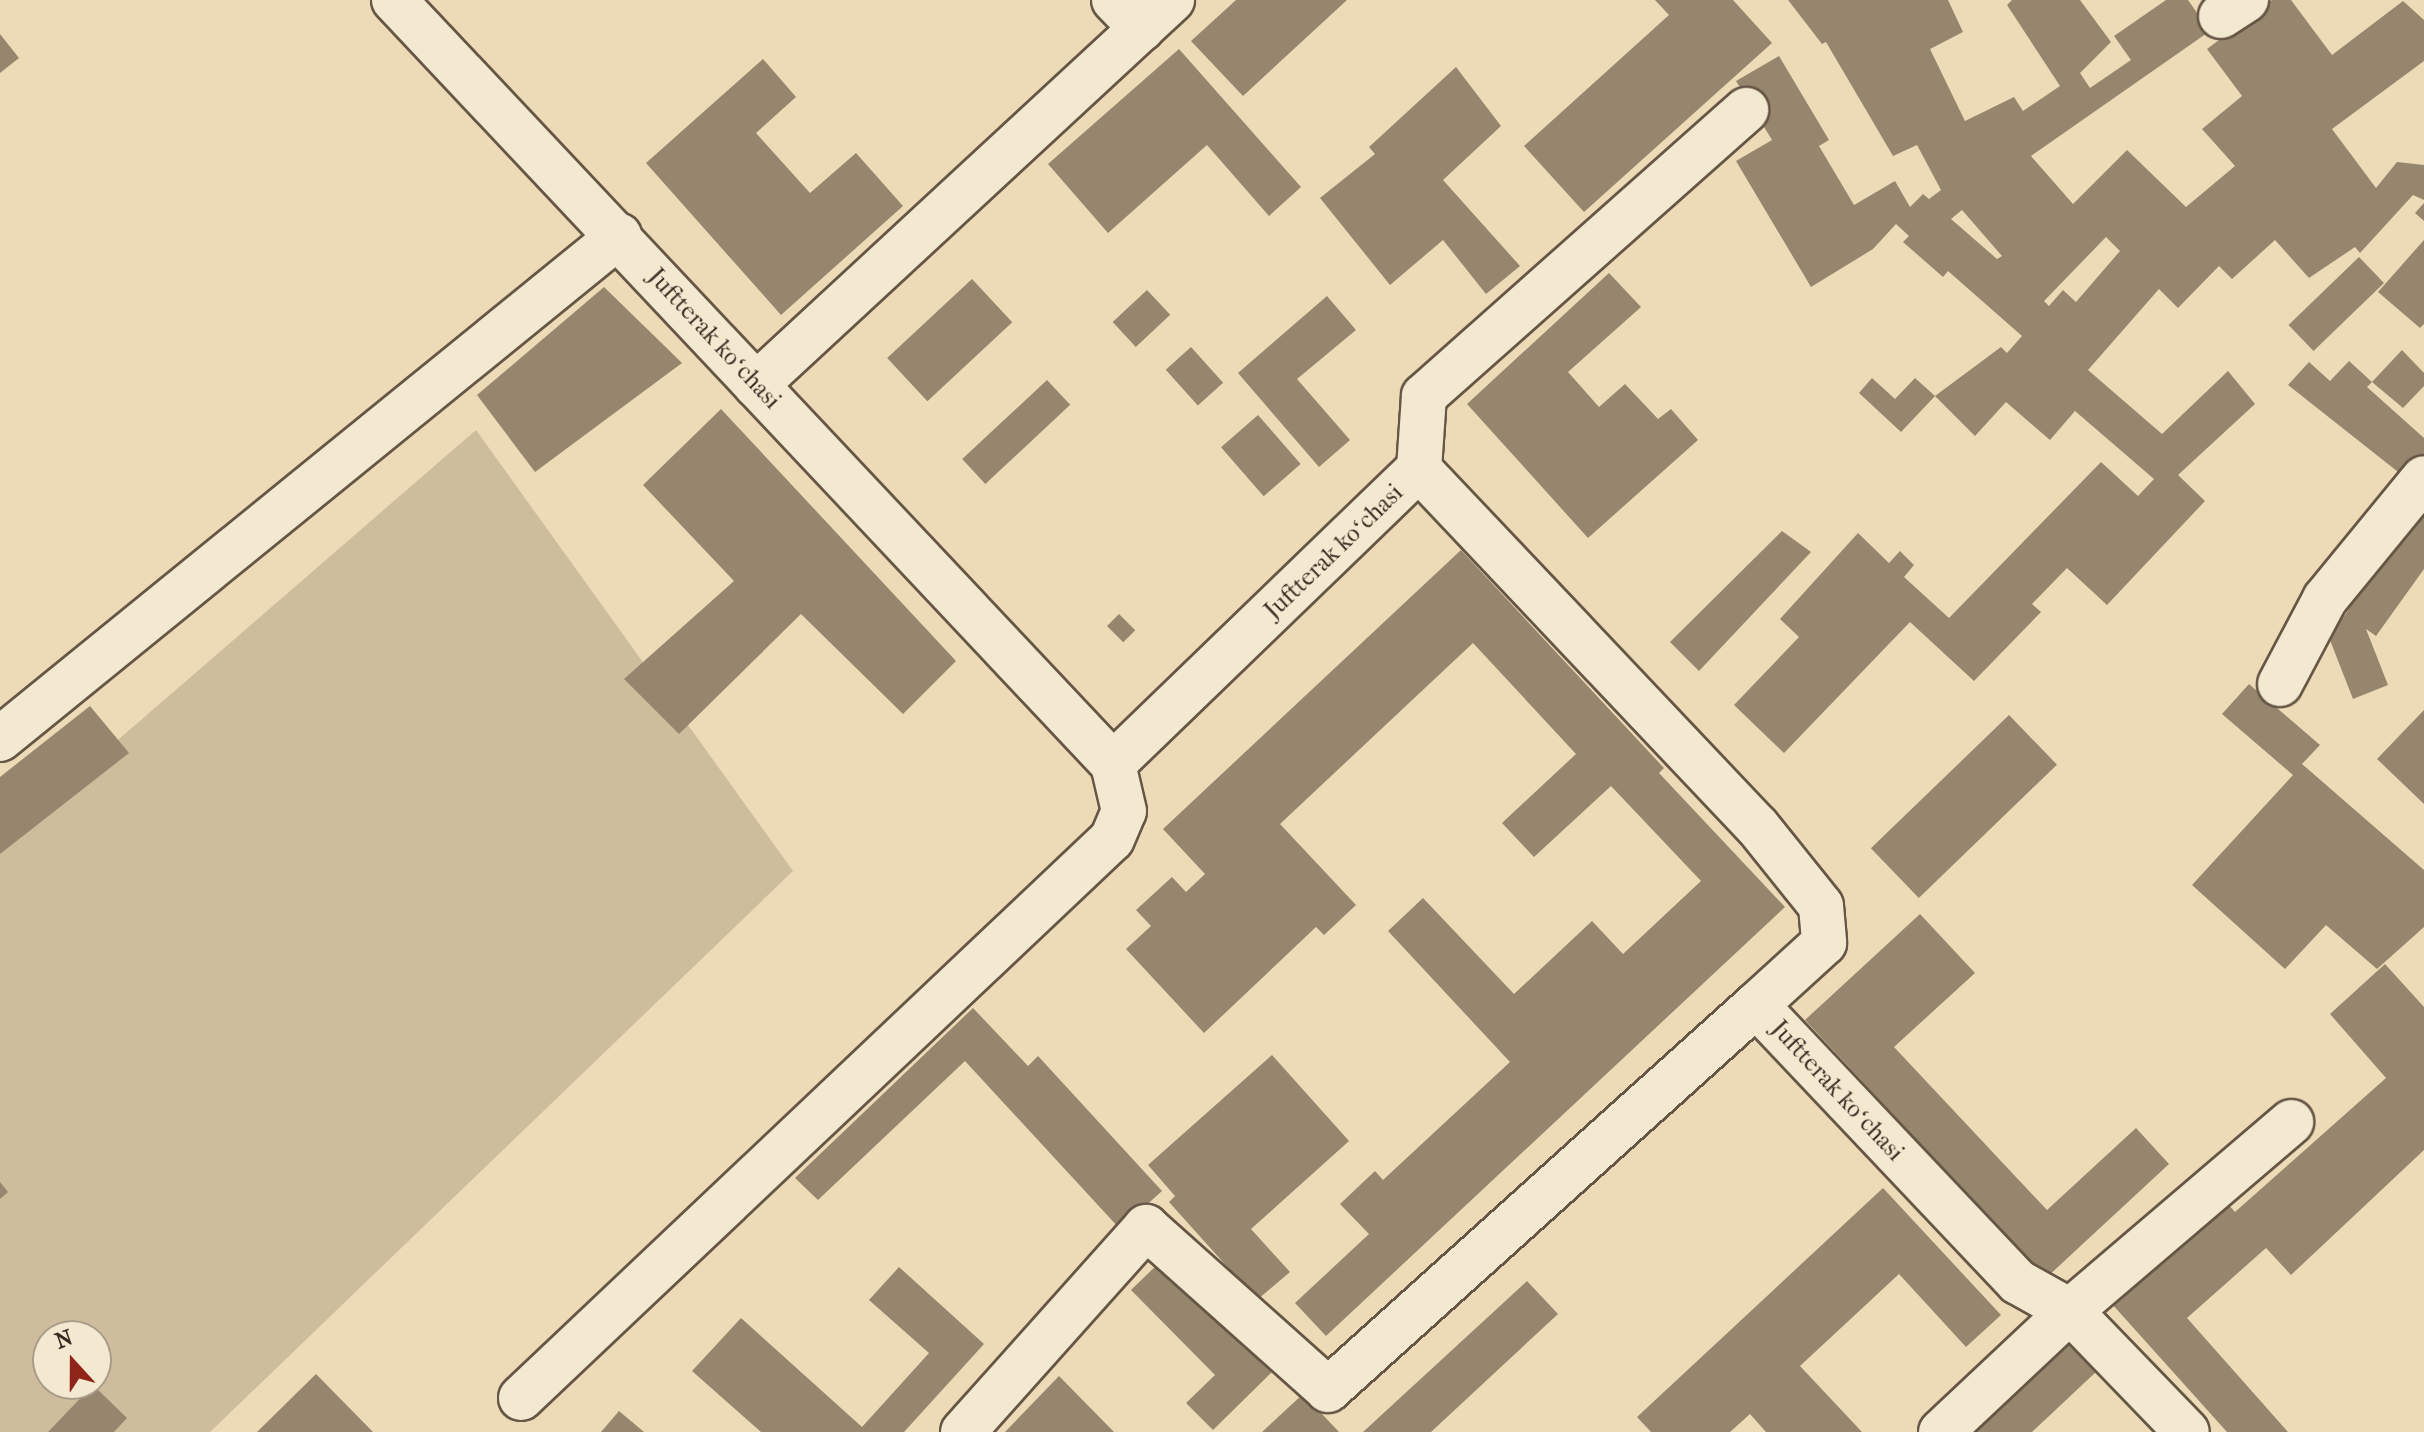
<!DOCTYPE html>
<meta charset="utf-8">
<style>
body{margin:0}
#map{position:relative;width:2424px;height:1432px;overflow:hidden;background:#ecdbb6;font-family:"IM FELL French Canon",serif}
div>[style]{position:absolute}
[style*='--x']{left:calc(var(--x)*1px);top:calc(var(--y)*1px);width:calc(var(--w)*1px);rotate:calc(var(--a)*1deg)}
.green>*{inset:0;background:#cebd9c}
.building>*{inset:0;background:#97866e;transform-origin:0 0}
.roads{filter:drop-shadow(2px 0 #665646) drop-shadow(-2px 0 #665646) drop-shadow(0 2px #665646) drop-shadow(0 -2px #665646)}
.minor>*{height:44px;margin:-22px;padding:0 22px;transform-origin:22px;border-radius:22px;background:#f3e8d0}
span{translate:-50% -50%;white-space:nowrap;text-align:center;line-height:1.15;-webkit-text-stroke:6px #f3e8d0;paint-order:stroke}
.street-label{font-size:24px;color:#3a2920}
.north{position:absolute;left:32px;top:1320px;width:80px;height:80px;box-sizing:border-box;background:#f3e8d0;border:2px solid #a99c8a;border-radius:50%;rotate:339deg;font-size:22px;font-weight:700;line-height:32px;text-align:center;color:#3a2920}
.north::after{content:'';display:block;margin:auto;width:28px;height:36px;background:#8f2418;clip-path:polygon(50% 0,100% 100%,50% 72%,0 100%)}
</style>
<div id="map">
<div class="green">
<i style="clip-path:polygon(evenodd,476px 430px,793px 871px,210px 1432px,0 1432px,0 842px,476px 430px,48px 1336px,96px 1336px,96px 1384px,48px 1384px,48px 1336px)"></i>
</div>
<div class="building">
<i style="clip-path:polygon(1236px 0,1347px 0,1243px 96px,1191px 41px)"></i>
<i style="clip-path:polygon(1655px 0,1733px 0,1772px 43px,1584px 212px,1524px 146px,1669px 15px)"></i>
<i style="clip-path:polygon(evenodd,1788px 0,1948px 0,1963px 32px,1930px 49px,1965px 121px,2014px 97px,2023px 111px,2060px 86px,2007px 5px,2012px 0,2080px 0,2111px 42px,2080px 73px,2090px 88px,2131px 60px,2114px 36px,2166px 0,2188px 0,2210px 31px,2031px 156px,2073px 204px,2127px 150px,2186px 207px,2235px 166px,2202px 129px,2242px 96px,2207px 49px,2272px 0,2291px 0,2332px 55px,2403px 1px,2424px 20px,2424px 61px,2332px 129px,2376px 188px,2397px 162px,2424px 165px,2424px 200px,2413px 195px,2360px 253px,2355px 247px,2309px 278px,2275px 240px,2232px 279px,2219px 266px,2178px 308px,2159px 289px,2088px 370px,2162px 434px,2228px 371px,2255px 404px,2178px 475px,2205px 501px,2107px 605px,2067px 568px,2032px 604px,2041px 612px,1974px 681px,1910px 622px,1784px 753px,1734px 705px,1799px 637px,1780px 619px,1858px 533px,1889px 563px,1900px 551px,1914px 565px,1904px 577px,1949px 618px,2101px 462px,2138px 496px,2154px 479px,2075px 411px,2050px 440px,2006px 402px,1975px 436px,1935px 396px,2001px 347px,2007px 353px,2022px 336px,1948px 271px,1943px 277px,1903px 242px,1909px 236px,1896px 224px,1873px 249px,1811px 287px,1736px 161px,1772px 140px,1736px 81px,1779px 56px,1829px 140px,1819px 146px,1854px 205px,1895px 181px,1910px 207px,1923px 194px,1929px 199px,1941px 190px,1917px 145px,1893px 156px,1826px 42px,1822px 44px,1788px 0,1962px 210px,2002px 256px,1997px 259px,1951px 219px,1962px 210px,1788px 0,2106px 237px,2120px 251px,2076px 302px,2063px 290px,2049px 306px,2044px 301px,2106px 237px)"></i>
<i style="clip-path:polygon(0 34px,19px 58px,0 73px)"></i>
<i style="clip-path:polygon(1179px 49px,1301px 187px,1269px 216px,1207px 145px,1108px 233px,1048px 164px)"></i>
<i style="clip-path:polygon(763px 59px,796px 97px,756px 133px,810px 193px,856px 153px,903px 206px,781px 315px,646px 163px)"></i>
<i style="clip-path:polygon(1456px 67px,1501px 126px,1443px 180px,1520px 266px,1486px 294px,1443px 240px,1390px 285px,1320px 198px,1375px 154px,1369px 147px)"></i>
<i style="clip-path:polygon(2424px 203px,2424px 221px,2415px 213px)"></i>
<i style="clip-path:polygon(2424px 240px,2424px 324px,2420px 328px,2378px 292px)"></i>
<i style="left:2359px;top:257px;width:36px;height:98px;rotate:46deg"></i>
<i style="clip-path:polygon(1609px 273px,1641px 307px,1568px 372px,1599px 407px,1625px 384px,1658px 419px,1671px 409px,1698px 440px,1588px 538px,1467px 404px)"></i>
<i style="left:972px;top:279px;width:59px;height:116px;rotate:47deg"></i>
<i style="clip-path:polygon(604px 287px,682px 363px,535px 472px,477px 395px)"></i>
<i style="left:1147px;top:290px;width:34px;height:47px;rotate:47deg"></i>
<i style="clip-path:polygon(1327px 296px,1356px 330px,1297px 379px,1350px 440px,1319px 467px,1238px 373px)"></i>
<i style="left:1191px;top:347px;width:48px;height:34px;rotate:48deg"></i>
<i style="clip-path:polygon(2402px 350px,2424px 373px,2424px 386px,2403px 408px,2372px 382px)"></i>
<i style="clip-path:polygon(2349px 361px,2372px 382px,2367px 387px,2424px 438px,2424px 458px,2407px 479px,2288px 385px,2309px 362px,2330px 381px)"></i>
<i style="clip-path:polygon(1872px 378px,1895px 399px,1915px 378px,1935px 396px,1901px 432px,1859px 393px)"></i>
<i style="left:1047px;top:380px;width:34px;height:116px;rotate:47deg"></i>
<i style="clip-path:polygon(721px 409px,956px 661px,903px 714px,801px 614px,679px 734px,624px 679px,734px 581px,643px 485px)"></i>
<i style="left:1258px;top:415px;width:65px;height:49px;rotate:49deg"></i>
<i style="clip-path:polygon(2424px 502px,2424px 569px,2376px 636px,2366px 629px,2388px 685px,2353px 699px,2326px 630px,2345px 615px,2386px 549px)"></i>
<i style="clip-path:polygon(1782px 531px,1811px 552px,1699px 671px,1670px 642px)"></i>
<i style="clip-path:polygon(1461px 550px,1664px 768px,1659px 773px,1785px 907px,1326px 1336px,1295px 1303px,1369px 1234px,1340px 1204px,1375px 1171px,1383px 1180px,1510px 1062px,1388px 931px,1423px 898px,1514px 994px,1592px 921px,1623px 954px,1701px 881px,1611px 786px,1534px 857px,1502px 823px,1576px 754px,1473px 643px,1280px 824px,1356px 905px,1324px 935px,1316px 927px,1204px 1033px,1126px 949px,1151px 926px,1136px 910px,1172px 877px,1186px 892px,1205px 874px,1163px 829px)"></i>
<i style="left:1119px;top:614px;width:23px;height:17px;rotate:45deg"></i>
<i style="clip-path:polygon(2249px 684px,2320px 745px,2302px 764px,2424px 870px,2424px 927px,2377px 969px,2326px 925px,2285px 969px,2192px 885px,2293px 775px,2222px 714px)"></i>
<i style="clip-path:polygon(90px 706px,129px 753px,0 854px,0 777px)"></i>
<i style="clip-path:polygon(2424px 710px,2424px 804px,2377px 759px)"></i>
<i style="left:2009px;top:715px;width:69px;height:192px;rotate:46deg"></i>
<i style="clip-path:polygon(1920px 914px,1975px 973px,1894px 1047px,2047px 1210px,2136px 1128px,2169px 1164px,2046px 1278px,1805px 1020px)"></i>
<i style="clip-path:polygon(2385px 964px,2424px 1007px,2424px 1150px,2291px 1275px,2266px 1248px,2187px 1318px,2288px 1432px,2227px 1432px,2103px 1294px,2218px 1193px,2235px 1212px,2386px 1078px,2330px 1014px)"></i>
<i style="clip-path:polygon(973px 1008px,1028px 1066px,1038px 1056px,1162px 1191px,1120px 1229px,965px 1061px,818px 1200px,795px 1178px)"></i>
<i style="clip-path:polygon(1272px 1055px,1349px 1141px,1251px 1229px,1290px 1272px,1257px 1300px,1169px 1202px,1175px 1196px,1148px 1165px)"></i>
<i style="clip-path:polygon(0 1182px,8px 1192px,0 1199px)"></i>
<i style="clip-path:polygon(1883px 1188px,2001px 1315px,1966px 1347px,1899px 1274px,1800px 1366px,1862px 1432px,1766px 1432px,1750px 1414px,1730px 1432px,1651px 1432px,1637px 1417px)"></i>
<i style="clip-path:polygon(1162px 1260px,1272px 1372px,1213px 1430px,1186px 1403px,1215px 1375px,1131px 1290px)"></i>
<i style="clip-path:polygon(899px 1267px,984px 1344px,904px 1432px,761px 1432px,692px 1371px,741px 1318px,862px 1427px,929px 1353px,869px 1300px)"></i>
<i style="clip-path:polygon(1527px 1281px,1558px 1314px,1431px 1432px,1363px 1432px)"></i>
<i style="clip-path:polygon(2062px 1334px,2097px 1371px,2032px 1432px,1958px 1432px)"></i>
<i style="clip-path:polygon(316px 1374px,373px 1432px,257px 1432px)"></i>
<i style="clip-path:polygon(1059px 1376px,1114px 1432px,1005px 1432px)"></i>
<i style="clip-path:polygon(93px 1385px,127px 1418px,114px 1432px,48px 1432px)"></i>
<i style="clip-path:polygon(1303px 1394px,1339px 1432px,1262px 1432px)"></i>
<i style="clip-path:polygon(619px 1411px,644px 1432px,601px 1432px)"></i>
</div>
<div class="roads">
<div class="minor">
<i style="--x:394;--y:0;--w:1049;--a:46.74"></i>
<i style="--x:1113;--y:764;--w:425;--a:-44"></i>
<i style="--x:1419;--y:469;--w:492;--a:46.6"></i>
<i style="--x:1757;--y:826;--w:102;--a:51.3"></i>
<i style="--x:1821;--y:906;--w:37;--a:85"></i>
<i style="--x:1824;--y:943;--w:92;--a:137.6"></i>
<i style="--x:1756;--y:1005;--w:381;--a:46.6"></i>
<i style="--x:2018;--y:1282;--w:60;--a:29.1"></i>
<i style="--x:2070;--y:1311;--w:168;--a:46"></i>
<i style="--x:1114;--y:0;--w:40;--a:46"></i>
<i style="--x:2221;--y:16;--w:30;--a:-33"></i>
<i style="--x:756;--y:385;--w:567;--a:-42.78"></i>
<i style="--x:1419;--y:469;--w:73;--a:-86.1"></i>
<i style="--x:1424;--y:396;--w:431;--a:-41.6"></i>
<i style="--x:2280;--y:684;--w:96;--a:-62.1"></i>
<i style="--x:2325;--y:599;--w:156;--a:-50.7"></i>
<i style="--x:0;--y:739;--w:798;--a:-39.1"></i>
<i style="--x:521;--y:1398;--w:813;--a:-43.41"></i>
<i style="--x:1112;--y:839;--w:30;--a:-67"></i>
<i style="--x:1124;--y:811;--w:48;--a:-103.2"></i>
<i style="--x:963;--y:1432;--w:275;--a:-48.2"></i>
<i style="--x:1146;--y:1227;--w:244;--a:41.8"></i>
<i style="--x:1328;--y:1390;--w:576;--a:-41.97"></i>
<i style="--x:1941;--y:1432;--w:177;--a:-43.2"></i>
<i style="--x:2070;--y:1311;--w:291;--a:-40.5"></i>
</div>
</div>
<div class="street-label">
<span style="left:714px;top:339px;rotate:47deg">Juftterak koʻchasi</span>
<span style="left:1334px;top:552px;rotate:-44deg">Juftterak koʻchasi</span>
<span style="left:1837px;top:1091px;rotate:47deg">Juftterak koʻchasi</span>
</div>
<div class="north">N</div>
</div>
